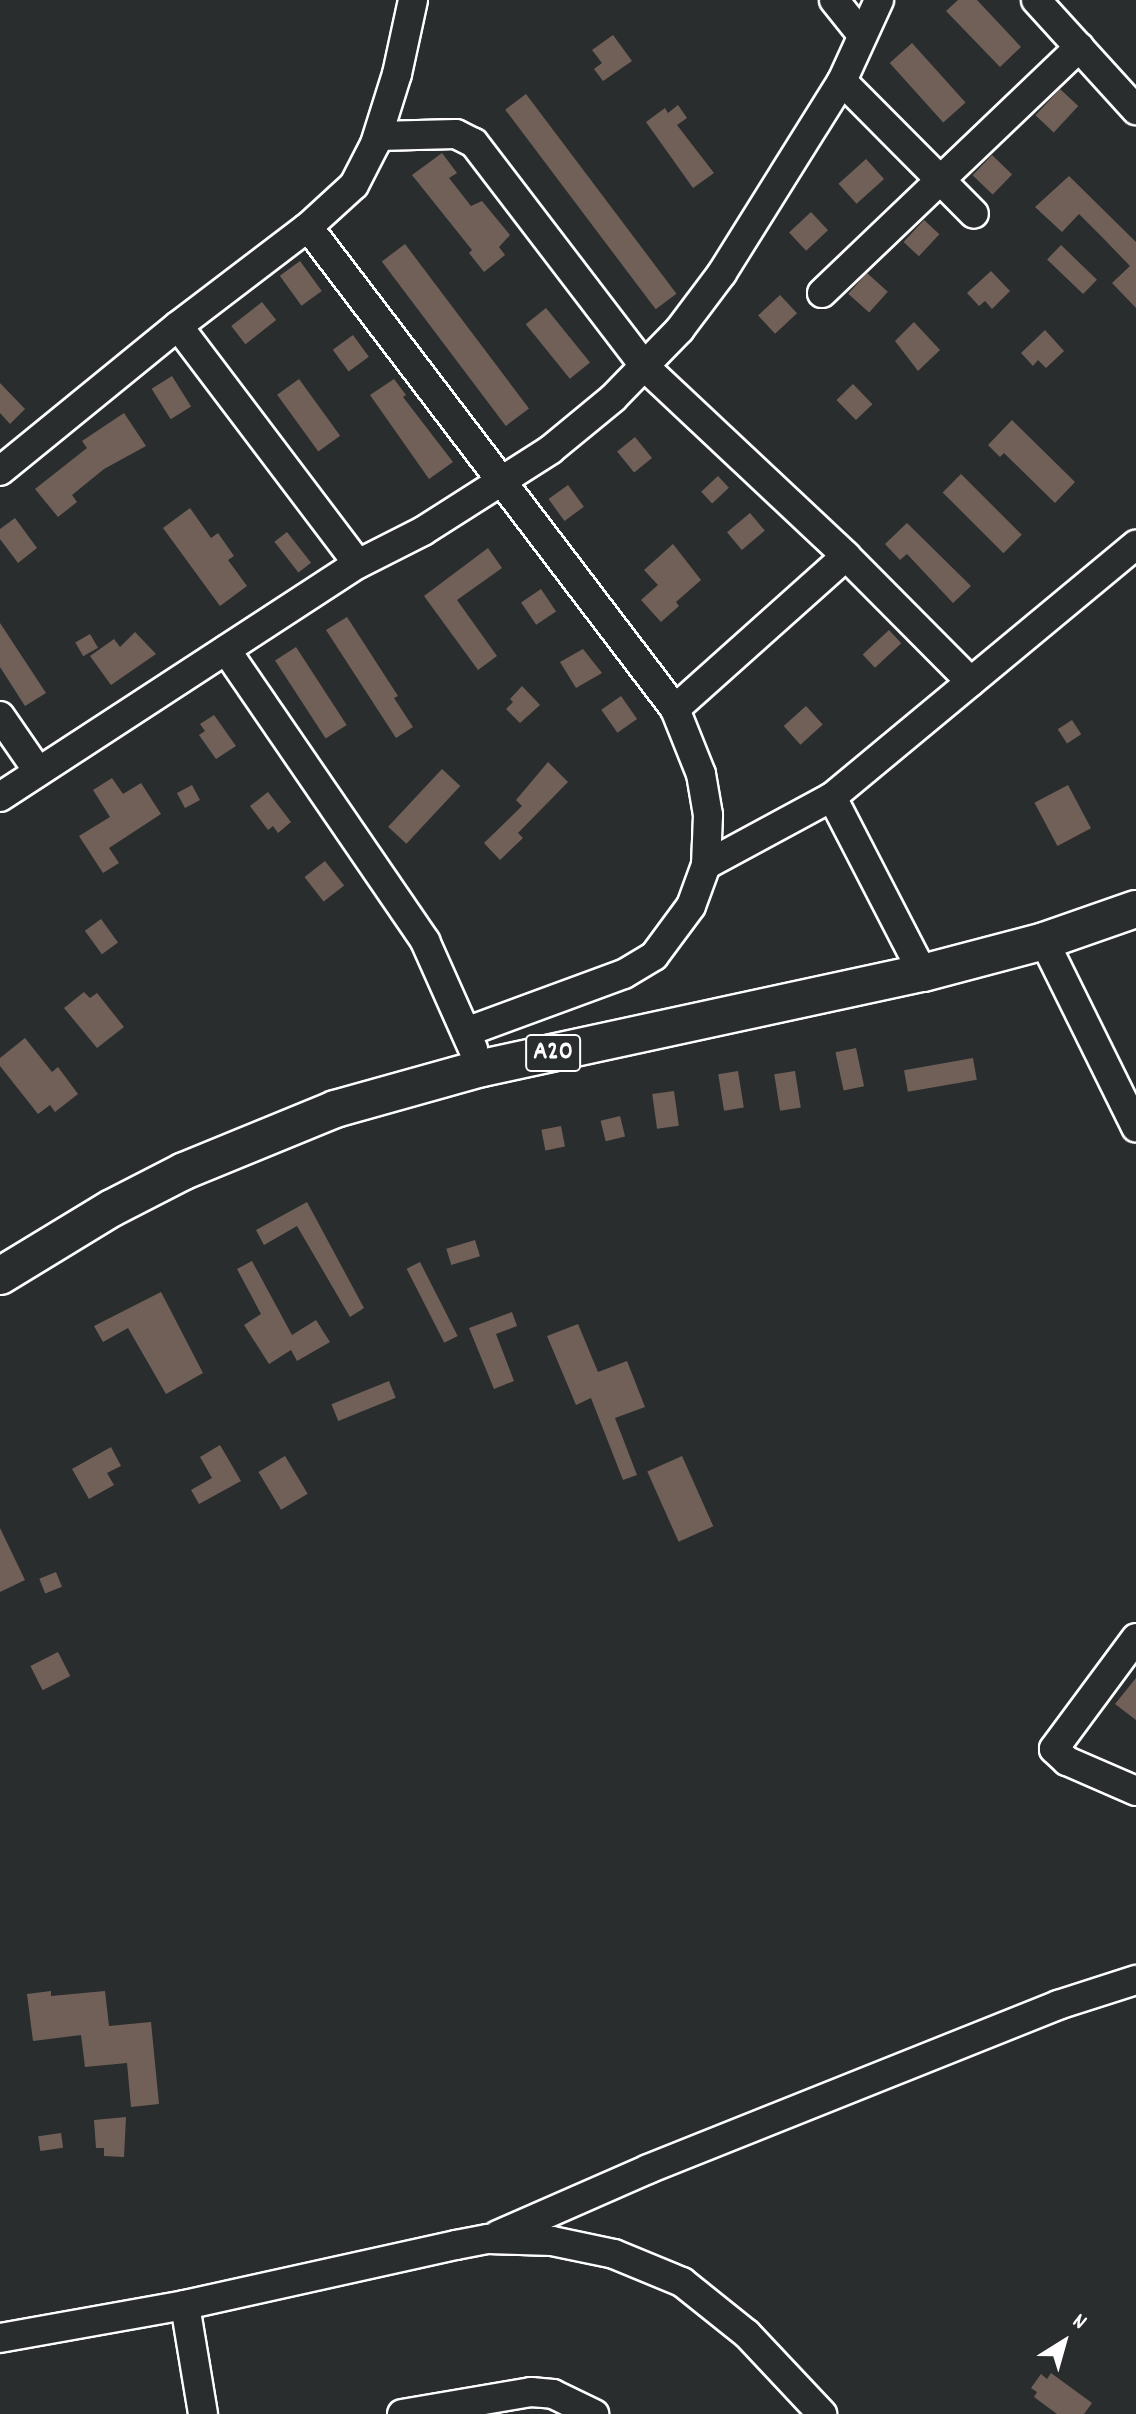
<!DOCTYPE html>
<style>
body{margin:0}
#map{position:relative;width:1136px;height:2414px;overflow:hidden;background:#2a2d2e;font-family:Dekko,sans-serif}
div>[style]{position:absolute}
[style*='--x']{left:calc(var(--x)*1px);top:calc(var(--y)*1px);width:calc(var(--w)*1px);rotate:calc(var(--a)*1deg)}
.building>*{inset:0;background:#716058;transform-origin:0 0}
.roads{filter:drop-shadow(2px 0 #fff) drop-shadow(-2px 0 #fff) drop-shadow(0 2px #fff) drop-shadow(0 -2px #fff)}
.minor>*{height:28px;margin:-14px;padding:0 14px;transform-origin:14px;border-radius:14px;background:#2a2d2e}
.major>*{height:36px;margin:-18px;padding:0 18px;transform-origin:18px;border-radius:18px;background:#2a2d2e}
span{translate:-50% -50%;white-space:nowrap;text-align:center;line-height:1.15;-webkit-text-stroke:7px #2a2d2e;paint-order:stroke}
.shield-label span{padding:2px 6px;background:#2a2d2e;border:2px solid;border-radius:6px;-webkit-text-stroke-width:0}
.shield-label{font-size:26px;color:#fff;font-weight:700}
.north{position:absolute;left:1024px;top:2302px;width:80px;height:80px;-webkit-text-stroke:6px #2a2d2e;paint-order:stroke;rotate:37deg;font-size:22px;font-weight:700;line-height:32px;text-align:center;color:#fff}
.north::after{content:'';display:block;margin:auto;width:28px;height:36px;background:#fff;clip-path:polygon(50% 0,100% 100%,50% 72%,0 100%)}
</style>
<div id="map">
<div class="building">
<i style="clip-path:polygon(958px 0,977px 0,1021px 47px,1000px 67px,946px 11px)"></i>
<i style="clip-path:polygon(613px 35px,632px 61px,603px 81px,594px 69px,602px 63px,592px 50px)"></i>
<i style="left:912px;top:43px;width:80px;height:30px;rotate:48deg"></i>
<i style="left:1060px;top:89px;width:25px;height:36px;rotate:43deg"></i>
<i style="left:526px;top:94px;width:250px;height:26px;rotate:53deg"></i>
<i style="clip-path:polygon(678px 105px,687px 118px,677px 125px,714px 173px,693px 188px,646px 122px,665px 108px,668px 113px)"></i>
<i style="clip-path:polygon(442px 153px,457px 173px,449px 178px,471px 206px,482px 201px,510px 235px,499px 247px,505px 255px,484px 272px,469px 253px,472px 250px,412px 175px)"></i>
<i style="left:992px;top:155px;width:28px;height:28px;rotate:44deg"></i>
<i style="left:866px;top:159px;width:27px;height:37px;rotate:48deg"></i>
<i style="clip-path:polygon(1069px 176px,1136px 242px,1136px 308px,1112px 283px,1130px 266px,1103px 238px,1079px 214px,1062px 232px,1035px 207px)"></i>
<i style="left:811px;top:212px;width:25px;height:30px;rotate:47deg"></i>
<i style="left:924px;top:220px;width:21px;height:30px;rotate:43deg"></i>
<i style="left:405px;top:244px;width:206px;height:29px;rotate:53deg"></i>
<i style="left:1061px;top:245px;width:50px;height:20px;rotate:44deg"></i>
<i style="left:300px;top:261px;width:37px;height:25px;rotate:54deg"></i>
<i style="clip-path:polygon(991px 271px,1010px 291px,992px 309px,985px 301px,979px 306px,967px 293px)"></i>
<i style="left:867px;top:273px;width:28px;height:28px;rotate:42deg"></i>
<i style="left:780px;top:295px;width:25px;height:30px;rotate:47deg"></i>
<i style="left:262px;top:302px;width:23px;height:39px;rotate:52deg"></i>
<i style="left:546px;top:308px;width:70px;height:26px;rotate:51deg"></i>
<i style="clip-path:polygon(914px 322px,940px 350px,918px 371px,895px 341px)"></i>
<i style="clip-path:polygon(1045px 330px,1064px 351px,1046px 368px,1038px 360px,1033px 366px,1021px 353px)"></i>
<i style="left:353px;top:335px;width:27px;height:25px;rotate:54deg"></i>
<i style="left:172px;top:376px;width:36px;height:24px;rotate:58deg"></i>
<i style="left:299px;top:379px;width:70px;height:27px;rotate:54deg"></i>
<i style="clip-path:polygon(394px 379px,406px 395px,403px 397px,453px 462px,429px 479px,370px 395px)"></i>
<i style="clip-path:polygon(0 383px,25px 409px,10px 424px,0 413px)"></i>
<i style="left:853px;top:384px;width:28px;height:23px;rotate:46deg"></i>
<i style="clip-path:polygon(124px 413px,146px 446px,104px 469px,72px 495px,77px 502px,58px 517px,35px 489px,87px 448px,82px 441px)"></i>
<i style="clip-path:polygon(1012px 420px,1075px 482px,1055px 503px,1004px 453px,1000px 457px,988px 445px)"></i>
<i style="left:635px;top:437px;width:27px;height:23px;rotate:51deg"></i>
<i style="left:961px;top:474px;width:86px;height:26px;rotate:45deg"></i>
<i style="left:718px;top:476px;width:16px;height:23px;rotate:47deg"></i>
<i style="left:568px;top:485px;width:27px;height:24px;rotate:54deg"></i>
<i style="clip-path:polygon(190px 508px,211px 538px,218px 533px,234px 556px,228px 560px,247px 586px,220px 606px,163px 528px)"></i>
<i style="left:750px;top:513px;width:23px;height:30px;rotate:50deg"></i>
<i style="clip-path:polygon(15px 518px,37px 548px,18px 563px,0 539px,0 529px)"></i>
<i style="clip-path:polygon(907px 523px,971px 586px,953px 603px,907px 554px,900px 560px,885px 544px)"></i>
<i style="left:287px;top:532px;width:39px;height:16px;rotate:52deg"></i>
<i style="clip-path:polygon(673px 544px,701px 580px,676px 602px,679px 606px,661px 622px,641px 600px,658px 585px,644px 570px)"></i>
<i style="clip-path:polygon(488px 548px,502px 568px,457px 600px,497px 656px,478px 670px,424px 596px)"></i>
<i style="left:541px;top:589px;width:27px;height:24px;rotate:56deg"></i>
<i style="clip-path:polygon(347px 617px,398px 696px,394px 698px,413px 727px,396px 738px,326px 630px)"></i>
<i style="clip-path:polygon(0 623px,46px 693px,25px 706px,0 667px)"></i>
<i style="left:889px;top:630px;width:18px;height:36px;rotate:47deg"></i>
<i style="clip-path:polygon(135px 632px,156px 654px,111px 685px,90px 656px,114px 639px,120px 647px)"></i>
<i style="left:90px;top:634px;width:16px;height:17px;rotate:60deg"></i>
<i style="left:296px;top:647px;width:93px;height:25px;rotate:57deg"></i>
<i style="clip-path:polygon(583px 649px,602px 673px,576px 688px,560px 662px)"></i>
<i style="clip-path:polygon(522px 686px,540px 705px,520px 723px,506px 709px,513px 702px,510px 699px)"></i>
<i style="left:621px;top:696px;width:28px;height:24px;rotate:55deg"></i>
<i style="left:806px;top:706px;width:25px;height:30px;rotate:48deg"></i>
<i style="clip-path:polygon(214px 715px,236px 746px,216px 759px,199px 735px,205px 731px,200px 724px)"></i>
<i style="left:1072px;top:720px;width:17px;height:17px;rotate:57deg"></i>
<i style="clip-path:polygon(548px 762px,568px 782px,518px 833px,523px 838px,500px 860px,484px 843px,522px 806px,516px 800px)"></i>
<i style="left:442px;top:769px;width:25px;height:79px;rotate:43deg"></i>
<i style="clip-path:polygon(112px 778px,123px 794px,141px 783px,161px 814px,109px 848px,119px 863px,103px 873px,79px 836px,110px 817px,93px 790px)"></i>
<i style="left:192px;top:785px;width:17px;height:17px;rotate:62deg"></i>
<i style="left:1068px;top:785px;width:49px;height:38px;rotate:62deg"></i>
<i style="clip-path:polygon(268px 792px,291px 822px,278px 833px,273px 826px,268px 830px,250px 806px)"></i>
<i style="left:325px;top:861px;width:31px;height:26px;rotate:52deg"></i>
<i style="left:101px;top:919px;width:29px;height:20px;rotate:54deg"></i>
<i style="clip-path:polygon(84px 992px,90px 998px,97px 993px,124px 1027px,97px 1048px,64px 1008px)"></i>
<i style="clip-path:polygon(25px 1038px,52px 1072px,58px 1067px,78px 1094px,55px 1112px,50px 1105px,38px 1114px,0 1066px,0 1058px)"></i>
<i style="left:856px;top:1048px;width:39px;height:21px;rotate:78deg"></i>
<i style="left:973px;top:1058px;width:22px;height:70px;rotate:80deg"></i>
<i style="left:738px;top:1071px;width:37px;height:20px;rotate:81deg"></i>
<i style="left:795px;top:1071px;width:37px;height:21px;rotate:81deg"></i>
<i style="left:674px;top:1091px;width:35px;height:22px;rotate:82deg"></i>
<i style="left:620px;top:1116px;width:21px;height:20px;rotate:76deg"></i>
<i style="left:561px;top:1126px;width:21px;height:20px;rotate:79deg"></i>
<i style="clip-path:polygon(307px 1202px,364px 1308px,350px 1317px,297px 1226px,264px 1245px,256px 1230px)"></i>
<i style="left:475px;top:1240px;width:17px;height:30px;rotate:73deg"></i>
<i style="clip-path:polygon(252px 1261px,292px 1335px,316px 1320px,330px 1342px,297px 1361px,291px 1350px,269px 1364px,244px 1325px,261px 1314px,237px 1269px)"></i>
<i style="left:420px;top:1262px;width:83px;height:15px;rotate:63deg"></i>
<i style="clip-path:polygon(161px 1292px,203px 1373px,166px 1394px,128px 1328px,103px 1342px,94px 1326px)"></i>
<i style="clip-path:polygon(512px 1312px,517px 1326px,496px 1334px,514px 1381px,494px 1389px,469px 1328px)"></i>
<i style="clip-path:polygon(578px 1324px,598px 1372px,627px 1361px,645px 1407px,615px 1418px,637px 1475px,623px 1480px,591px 1398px,576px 1405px,547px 1336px)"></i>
<i style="left:389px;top:1381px;width:18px;height:62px;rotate:68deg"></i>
<i style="clip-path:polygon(220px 1445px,241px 1481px,199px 1504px,191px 1490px,212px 1478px,200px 1457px)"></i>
<i style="clip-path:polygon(111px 1447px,121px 1466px,107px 1473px,114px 1485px,89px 1499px,72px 1469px)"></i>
<i style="left:285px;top:1456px;width:44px;height:31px;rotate:59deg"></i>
<i style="left:682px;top:1456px;width:77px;height:38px;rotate:66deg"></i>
<i style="clip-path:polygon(0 1528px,25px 1580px,0 1592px)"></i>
<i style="left:56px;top:1572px;width:16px;height:18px;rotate:68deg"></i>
<i style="left:58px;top:1652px;width:27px;height:31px;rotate:63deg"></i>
<i style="clip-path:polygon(1136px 1678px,1136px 1720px,1115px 1704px)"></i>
<i style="clip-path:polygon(51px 1991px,51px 1996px,105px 1991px,109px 2026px,151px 2022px,159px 2104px,131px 2107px,127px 2063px,85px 2067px,81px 2035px,33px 2041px,27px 1994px)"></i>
<i style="clip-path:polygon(126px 2117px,124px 2157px,104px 2156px,104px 2148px,96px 2148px,94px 2120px)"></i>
<i style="left:61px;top:2133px;width:15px;height:23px;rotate:82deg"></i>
<i style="clip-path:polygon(1051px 2373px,1092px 2403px,1084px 2414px,1057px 2414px,1034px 2397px,1037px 2392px,1031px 2388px,1041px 2374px,1047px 2379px)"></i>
</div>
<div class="roads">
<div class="minor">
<i style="--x:834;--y:0;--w:45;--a:51.3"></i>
<i style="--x:1036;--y:0;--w:149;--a:47.7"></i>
<i style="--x:842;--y:81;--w:187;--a:45.2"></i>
<i style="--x:378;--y:136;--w:78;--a:-1.5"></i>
<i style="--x:456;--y:134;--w:20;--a:27"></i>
<i style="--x:474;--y:143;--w:282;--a:52.6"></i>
<i style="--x:645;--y:367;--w:276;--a:43.2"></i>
<i style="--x:846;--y:556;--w:177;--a:45.2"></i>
<i style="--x:308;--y:227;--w:606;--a:52.71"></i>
<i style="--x:675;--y:709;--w:70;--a:68.2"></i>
<i style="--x:701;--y:774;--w:42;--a:80.3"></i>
<i style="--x:708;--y:815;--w:50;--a:92.3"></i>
<i style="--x:822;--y:293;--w:356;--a:-43.7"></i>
<i style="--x:178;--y:326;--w:163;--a:-37.3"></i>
<i style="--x:308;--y:227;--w:62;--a:-42.4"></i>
<i style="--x:354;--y:185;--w:46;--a:-62.9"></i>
<i style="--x:375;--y:144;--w:73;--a:-72.6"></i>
<i style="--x:397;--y:74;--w:76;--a:-77.8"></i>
<i style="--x:0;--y:471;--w:230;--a:-39.2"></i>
<i style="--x:178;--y:326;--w:298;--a:52.9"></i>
<i style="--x:226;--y:650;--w:353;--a:55.6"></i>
<i style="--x:425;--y:941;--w:118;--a:66"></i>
<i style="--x:675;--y:709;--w:229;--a:-41.8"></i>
<i style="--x:0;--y:716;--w:67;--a:55.4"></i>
<i style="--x:0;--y:797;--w:427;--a:-33.1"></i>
<i style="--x:358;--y:564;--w:73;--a:-26.9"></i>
<i style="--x:423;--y:531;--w:151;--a:-32.5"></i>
<i style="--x:550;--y:450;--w:82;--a:-39.5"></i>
<i style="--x:613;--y:398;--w:96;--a:-45.8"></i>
<i style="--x:680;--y:329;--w:70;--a:-53.1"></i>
<i style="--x:722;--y:273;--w:226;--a:-58"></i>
<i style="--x:842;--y:81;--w:89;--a:-65.4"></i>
<i style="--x:832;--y:797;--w:198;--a:62.7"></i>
<i style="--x:1044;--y:941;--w:208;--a:63.7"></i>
<i style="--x:466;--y:1032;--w:168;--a:-20.2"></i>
<i style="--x:624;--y:974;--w:35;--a:-31"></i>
<i style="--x:654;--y:956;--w:62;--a:-53.5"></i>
<i style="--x:691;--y:906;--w:44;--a:-69.9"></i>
<i style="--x:706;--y:865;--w:143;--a:-28.4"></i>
<i style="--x:832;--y:797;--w:395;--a:-39.7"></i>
<i style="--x:1136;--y:1638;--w:138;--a:126.5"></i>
<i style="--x:1054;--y:1749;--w:18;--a:43"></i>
<i style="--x:1067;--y:1761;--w:75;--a:23.5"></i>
<i style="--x:498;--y:2235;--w:164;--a:-23.7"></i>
<i style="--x:648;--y:2169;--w:442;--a:-21.8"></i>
<i style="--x:1058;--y:2005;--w:82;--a:-17.8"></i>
<i style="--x:185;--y:2305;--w:110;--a:80.6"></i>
<i style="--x:0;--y:2338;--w:188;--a:-10.1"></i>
<i style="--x:185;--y:2305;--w:278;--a:-12.5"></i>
<i style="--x:456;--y:2245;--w:33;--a:-11"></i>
<i style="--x:488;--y:2239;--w:64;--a:1.8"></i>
<i style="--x:552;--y:2241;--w:63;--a:11.8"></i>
<i style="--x:614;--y:2254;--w:74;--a:22.4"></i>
<i style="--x:682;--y:2282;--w:83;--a:38.7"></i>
<i style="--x:747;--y:2334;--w:110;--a:46.8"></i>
<i style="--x:402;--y:2414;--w:131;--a:-9.7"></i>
<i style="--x:531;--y:2392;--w:22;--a:5"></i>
<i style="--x:553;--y:2394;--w:46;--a:26"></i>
</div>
<div class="major">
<i style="--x:0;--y:1276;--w:131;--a:-31.3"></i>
<i style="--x:112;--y:1208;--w:81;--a:-27.2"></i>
<i style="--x:184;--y:1171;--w:163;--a:-22.3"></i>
<i style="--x:335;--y:1109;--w:153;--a:-15.6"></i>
<i style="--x:482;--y:1068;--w:451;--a:-12.2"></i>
<i style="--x:923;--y:973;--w:125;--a:-14.8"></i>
<i style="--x:1044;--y:941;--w:97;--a:-19.2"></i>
</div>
</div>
<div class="shield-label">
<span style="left:553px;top:1053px">A20</span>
</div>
<div class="north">N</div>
</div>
